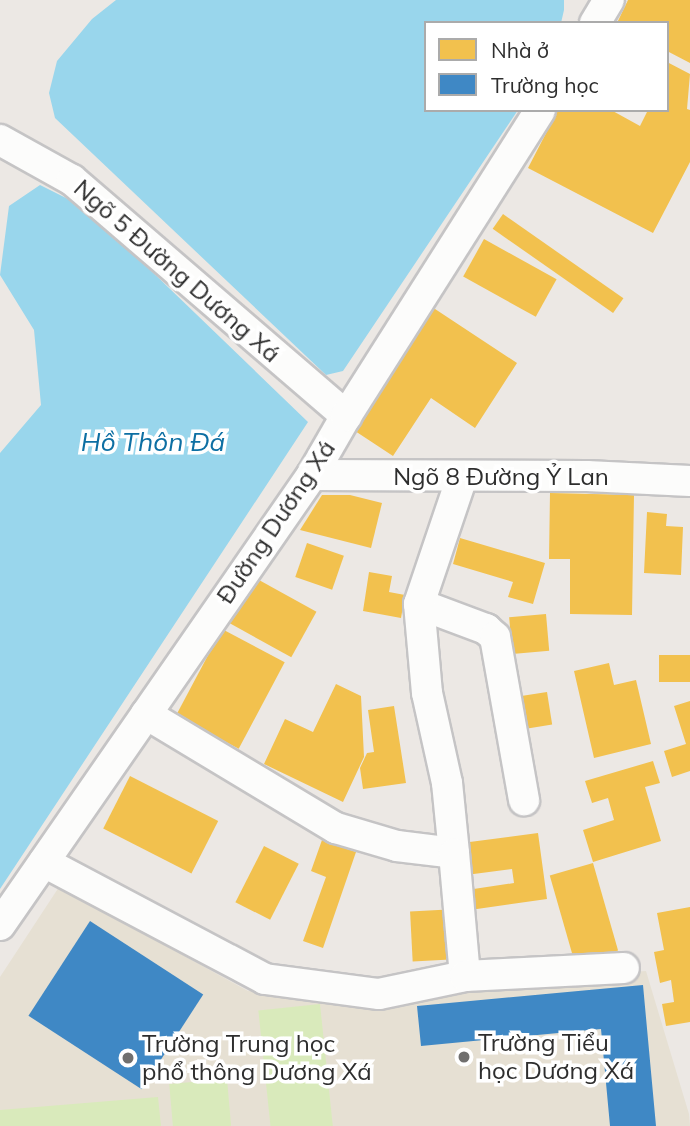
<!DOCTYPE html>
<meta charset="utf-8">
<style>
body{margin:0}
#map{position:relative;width:690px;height:1126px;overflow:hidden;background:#ece8e4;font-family:Mulish,sans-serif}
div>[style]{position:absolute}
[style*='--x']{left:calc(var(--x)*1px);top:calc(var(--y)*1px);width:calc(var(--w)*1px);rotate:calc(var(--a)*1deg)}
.education>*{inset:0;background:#e6e0d3}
.pitch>*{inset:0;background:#d9eabb;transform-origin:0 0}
.water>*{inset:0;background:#99d6ec}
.homes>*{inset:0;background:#f2c14e;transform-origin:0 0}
.schools>*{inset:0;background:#3f88c5;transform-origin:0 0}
.roads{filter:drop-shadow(2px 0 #c5c4c5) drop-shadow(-2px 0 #c5c4c5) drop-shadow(0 2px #c5c4c5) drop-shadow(0 -2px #c5c4c5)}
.minor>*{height:30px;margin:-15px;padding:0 15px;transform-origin:15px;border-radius:15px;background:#fcfcfb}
.dots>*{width:19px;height:19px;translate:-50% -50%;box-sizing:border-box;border:4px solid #fff;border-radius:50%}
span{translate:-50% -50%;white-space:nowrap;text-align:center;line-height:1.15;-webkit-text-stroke:7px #fff;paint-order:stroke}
.street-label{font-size:24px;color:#2e2e2e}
.poi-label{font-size:24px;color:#2e2e2e}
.left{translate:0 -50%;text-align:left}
.water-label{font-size:26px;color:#0d6fa3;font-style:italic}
.legend{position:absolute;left:424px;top:21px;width:245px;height:91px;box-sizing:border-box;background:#fff;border:2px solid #ababab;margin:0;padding:9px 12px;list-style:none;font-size:21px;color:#2e2e2e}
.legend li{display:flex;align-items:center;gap:14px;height:35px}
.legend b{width:35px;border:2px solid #ababab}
</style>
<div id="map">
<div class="education">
<i style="clip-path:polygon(59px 887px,248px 991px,465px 983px,646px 971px,689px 1114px,690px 1126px,0 1126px,0 977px)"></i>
</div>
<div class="pitch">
<i style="left:320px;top:1004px;width:123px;height:62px;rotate:84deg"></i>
<i style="left:227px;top:1079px;width:47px;height:58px;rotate:85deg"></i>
<i style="clip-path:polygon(158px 1097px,161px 1126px,0 1126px,0 1110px)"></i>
</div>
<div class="water">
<i style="clip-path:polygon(116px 0,564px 0,564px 10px,561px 23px,426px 23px,426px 110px,518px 110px,343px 371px,326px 375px,55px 118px,49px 93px,57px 61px,92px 19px)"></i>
<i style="clip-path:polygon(40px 185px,86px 208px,308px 422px,0 889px,0 453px,41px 405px,34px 330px,0 275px,9px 206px)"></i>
</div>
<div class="homes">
<i style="clip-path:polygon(628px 0,690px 0,690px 63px,667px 51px,667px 23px,617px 23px)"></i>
<i style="clip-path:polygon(667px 62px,690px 74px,687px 109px,690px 110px,690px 162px,653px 233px,528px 168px,558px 110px,611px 110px,640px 126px,648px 110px,667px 110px)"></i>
<i style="left:503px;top:214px;width:147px;height:18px;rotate:35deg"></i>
<i style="left:484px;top:239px;width:83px;height:43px;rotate:29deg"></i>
<i style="clip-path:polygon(432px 307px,517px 363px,475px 428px,431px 398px,393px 456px,352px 429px)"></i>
<i style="clip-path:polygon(550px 493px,634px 495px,632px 615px,570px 614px,570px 559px,549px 559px)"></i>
<i style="clip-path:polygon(322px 495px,350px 495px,382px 503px,371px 548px,300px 530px)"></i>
<i style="clip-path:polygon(647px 512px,667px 514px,666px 526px,683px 527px,681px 575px,644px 573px)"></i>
<i style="clip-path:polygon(460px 538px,545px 563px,533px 604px,508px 597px,513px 582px,453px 564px)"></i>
<i style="left:307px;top:543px;width:39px;height:36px;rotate:19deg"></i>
<i style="clip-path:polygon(369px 572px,392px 576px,389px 592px,405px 595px,401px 618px,363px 611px)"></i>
<i style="left:250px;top:575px;width:76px;height:52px;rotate:29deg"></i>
<i style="left:546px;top:614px;width:37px;height:37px;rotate:85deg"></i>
<i style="left:222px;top:629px;width:71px;height:98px;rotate:28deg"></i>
<i style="left:659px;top:655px;width:31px;height:27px"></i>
<i style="clip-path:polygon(609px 663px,614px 685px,636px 680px,651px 744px,594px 758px,574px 671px)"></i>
<i style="clip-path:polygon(336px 684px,361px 696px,364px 757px,343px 802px,264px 764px,285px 719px,313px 732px)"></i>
<i style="left:547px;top:692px;width:33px;height:31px;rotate:81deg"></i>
<i style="clip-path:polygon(690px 701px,690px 771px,672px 777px,664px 751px,686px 744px,674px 706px)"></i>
<i style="clip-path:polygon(394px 706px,406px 783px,363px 789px,360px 768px,367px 753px,374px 752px,368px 710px)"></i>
<i style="clip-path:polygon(653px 761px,660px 783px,645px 787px,661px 841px,593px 862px,583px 830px,614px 820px,608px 798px,592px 803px,585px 781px)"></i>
<i style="left:130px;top:776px;width:99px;height:59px;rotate:27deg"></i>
<i style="clip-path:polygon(538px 833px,547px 899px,470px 910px,467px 890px,514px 883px,512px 869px,466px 875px,462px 843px)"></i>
<i style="clip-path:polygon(322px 840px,356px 852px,323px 948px,303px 941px,326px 877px,311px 871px)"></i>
<i style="left:264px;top:846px;width:39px;height:63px;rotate:27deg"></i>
<i style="left:593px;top:863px;width:91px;height:45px;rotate:74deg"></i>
<i style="clip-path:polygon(690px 907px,690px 1022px,666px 1026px,662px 1004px,674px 1002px,671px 980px,660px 983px,654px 952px,664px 950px,657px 913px)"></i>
<i style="left:457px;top:909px;width:50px;height:47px;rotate:87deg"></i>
</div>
<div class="schools">
<i style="left:90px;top:921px;width:135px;height:113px;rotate:33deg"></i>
<i style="clip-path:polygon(643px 985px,656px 1126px,610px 1126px,601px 1029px,421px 1046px,417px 1006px)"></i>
</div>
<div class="roads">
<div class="minor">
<i style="--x:595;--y:23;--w:27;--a:-59"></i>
<i style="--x:0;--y:140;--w:82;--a:29.1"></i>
<i style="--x:72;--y:180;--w:362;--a:40.7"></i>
<i style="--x:312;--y:475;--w:275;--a:0.2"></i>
<i style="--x:587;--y:476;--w:103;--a:2.8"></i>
<i style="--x:419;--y:604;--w:72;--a:20.5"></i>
<i style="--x:486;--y:629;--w:12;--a:42"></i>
<i style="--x:495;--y:637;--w:166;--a:79.9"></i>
<i style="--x:146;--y:714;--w:222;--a:31"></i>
<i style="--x:336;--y:828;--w:64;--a:16.4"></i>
<i style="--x:397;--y:846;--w:57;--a:7"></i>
<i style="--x:454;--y:853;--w:70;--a:-95.7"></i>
<i style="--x:447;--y:783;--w:92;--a:-102.5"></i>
<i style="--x:427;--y:693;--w:89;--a:-95.1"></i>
<i style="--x:419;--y:604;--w:134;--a:-71.3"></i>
<i style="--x:44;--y:862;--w:250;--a:27.9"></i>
<i style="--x:265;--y:979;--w:115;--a:7.5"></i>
<i style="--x:379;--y:994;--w:88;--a:-11.8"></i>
<i style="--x:465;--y:976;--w:123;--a:-95.1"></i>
<i style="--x:0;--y:925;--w:548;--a:-55.27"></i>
<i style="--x:312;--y:475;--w:68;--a:-60"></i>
<i style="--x:346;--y:416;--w:362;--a:-57.6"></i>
<i style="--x:465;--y:976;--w:159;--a:-2.9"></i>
</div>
</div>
<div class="dots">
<i style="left:464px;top:1057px;background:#706f6e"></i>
<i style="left:128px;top:1058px;background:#706f6e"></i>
</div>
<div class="street-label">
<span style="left:177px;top:271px;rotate:41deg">Ngõ 5 Đường Dương Xá</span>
<span style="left:501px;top:477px">Ngõ 8 Đường Ỷ Lan</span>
<span style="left:276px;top:522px;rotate:-56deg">Đường Dương Xá</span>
</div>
<div class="poi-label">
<span class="left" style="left:478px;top:1057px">Trường Tiểu<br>học Dương Xá</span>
<span class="left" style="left:142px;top:1058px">Trường Trung học<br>phổ thông Dương Xá</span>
</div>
<div class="water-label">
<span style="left:153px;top:442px">Hồ Thôn Đá</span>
</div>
<ul class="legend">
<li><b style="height:19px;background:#f2c14e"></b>Nhà ở</li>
<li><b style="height:19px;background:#3f88c5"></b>Trường học</li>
</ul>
</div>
